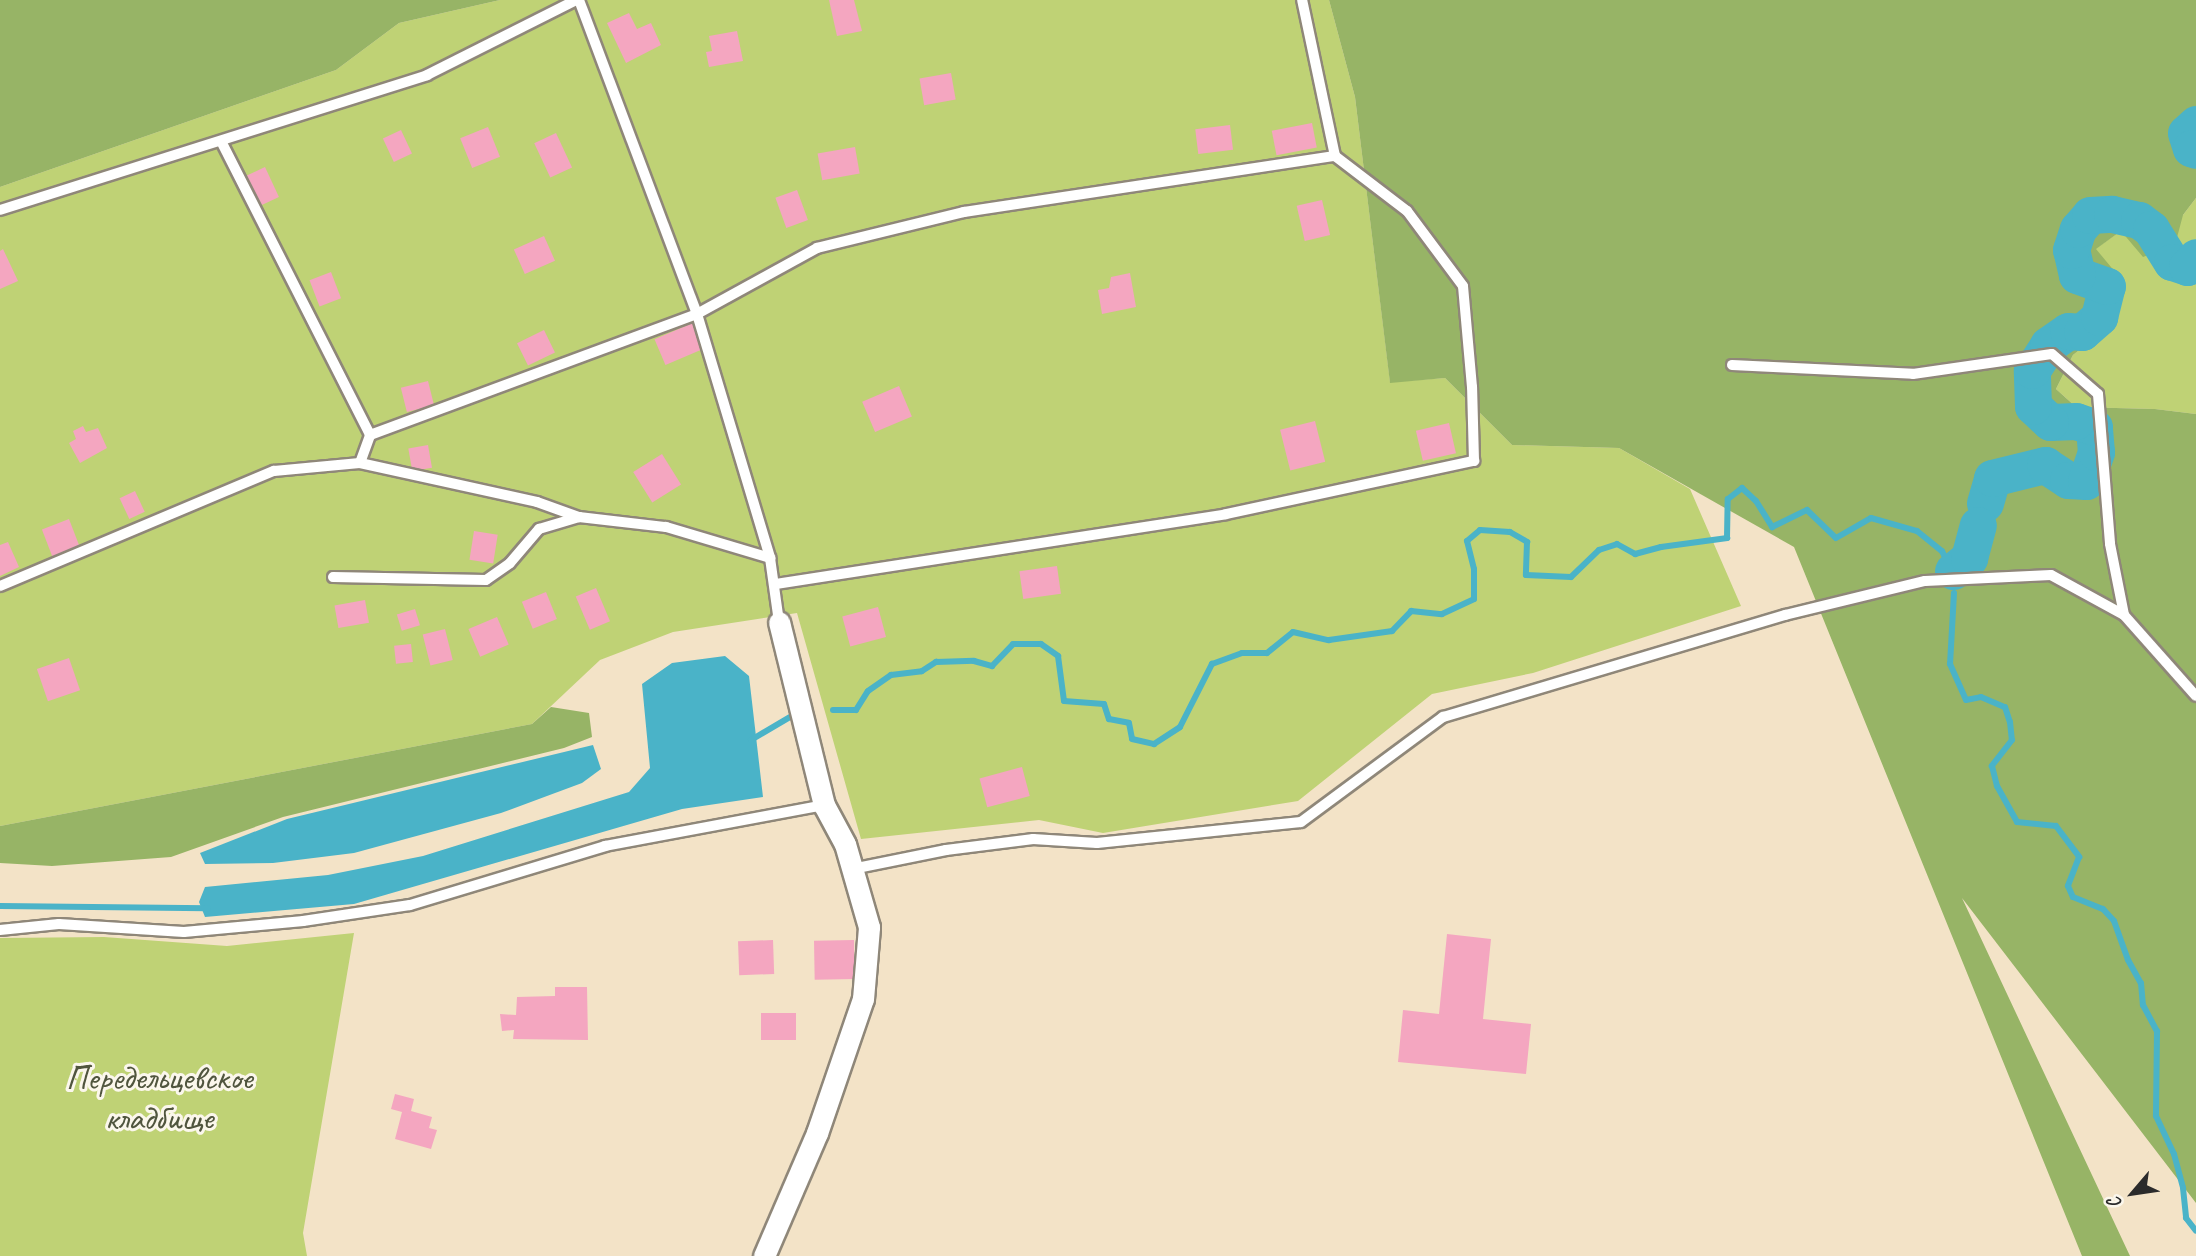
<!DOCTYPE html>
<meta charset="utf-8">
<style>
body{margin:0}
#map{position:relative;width:2196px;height:1256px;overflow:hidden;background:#f3e3c7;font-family:Caveat,sans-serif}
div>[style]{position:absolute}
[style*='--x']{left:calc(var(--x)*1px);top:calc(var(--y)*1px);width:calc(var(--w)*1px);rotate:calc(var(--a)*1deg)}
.green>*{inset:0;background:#bfd275}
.forest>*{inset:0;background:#97b466}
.water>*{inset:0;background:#4ab3c8}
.stream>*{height:6px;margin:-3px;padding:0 3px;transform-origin:3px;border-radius:3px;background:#4ab3c8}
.river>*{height:37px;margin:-18.5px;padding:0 18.5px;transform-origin:18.5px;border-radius:18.5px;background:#4ab3c8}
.building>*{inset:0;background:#f4a6c0;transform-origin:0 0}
.roads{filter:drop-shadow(2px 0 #8f8779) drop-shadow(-2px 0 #8f8779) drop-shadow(0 2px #8f8779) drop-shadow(0 -2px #8f8779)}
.service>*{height:10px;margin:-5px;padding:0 5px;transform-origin:5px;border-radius:5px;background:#fff}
.minor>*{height:21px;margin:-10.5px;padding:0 10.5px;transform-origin:10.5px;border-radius:10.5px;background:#fff}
span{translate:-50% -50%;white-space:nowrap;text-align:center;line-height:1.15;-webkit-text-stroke:6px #fbf7ec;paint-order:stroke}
.park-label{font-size:35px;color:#50553e}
.north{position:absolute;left:2098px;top:1158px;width:70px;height:70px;-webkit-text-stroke:5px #fbf7ec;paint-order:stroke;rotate:241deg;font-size:19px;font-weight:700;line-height:28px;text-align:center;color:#2b2b2b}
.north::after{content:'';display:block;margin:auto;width:24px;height:32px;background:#2b2b2b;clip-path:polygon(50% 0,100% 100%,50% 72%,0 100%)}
</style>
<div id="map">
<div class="green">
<i style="clip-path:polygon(500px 0,1329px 0,1355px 97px,1390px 382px,1445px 378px,1512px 445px,1619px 448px,1690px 489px,1741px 606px,1533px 673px,1432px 694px,1298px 801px,1103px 833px,1039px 820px,861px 839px,797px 613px,673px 632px,600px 660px,532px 724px,0 826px,0 187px,336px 70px,399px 23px)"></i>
<i style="clip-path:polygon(2196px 198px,2196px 414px,2155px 409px,2076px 407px,2056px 389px,2073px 355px,2108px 326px,2095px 249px,2121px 231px,2183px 215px)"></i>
<i style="clip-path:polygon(354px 933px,303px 1233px,307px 1256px,0 1256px,0 938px,104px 937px,227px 946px)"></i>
</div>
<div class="forest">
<i style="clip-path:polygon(0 0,500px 0,399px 23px,336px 70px,0 187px)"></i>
<i style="clip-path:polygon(1329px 0,2196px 0,2196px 198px,2183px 215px,2175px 245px,2143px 257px,2121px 231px,2096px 249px,2116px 273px,2108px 327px,2073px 355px,2056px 389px,2076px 407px,2155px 409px,2196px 414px,2196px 1203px,1962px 898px,2130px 1256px,2082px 1256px,1794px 547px,1619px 448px,1512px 445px,1445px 378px,1390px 383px,1355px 97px)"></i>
<i style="clip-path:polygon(551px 707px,589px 713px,592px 737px,564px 748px,283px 817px,171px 857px,52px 866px,0 863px,0 826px,532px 724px)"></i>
</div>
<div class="water">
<i style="clip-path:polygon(725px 656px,749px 676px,763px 797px,682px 809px,354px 904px,205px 917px,199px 902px,205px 887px,328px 875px,423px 856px,629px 792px,650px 768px,642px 684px,672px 663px)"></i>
<i style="clip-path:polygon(593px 745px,601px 769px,582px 783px,501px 813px,354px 853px,273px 863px,205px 864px,200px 853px,287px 819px)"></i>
</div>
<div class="stream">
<i style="--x:1954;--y:593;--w:71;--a:93.2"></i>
<i style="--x:1950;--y:664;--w:39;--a:66"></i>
<i style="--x:1966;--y:700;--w:15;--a:-11"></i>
<i style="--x:1981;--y:697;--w:26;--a:23"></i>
<i style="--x:2005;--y:707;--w:16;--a:72"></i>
<i style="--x:2010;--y:722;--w:18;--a:84"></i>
<i style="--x:2012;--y:740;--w:33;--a:128"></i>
<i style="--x:1992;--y:766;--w:21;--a:76"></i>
<i style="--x:1997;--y:786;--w:41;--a:60.9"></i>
<i style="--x:2017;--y:822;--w:39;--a:6"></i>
<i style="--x:2056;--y:826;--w:39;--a:53"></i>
<i style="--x:2079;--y:857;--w:31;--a:111"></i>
<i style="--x:2068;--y:886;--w:12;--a:66"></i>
<i style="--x:2073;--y:897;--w:32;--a:22"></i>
<i style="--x:2103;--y:909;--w:16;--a:47"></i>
<i style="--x:2114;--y:921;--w:41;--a:70.3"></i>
<i style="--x:2128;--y:960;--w:26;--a:61"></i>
<i style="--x:2141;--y:983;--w:22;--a:85"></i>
<i style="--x:2143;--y:1005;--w:30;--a:62"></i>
<i style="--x:2157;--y:1031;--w:85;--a:90.7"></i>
<i style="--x:2156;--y:1116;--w:42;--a:64.7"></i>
<i style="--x:2174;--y:1154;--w:35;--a:75"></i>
<i style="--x:2183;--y:1188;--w:30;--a:84"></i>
<i style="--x:2186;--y:1218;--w:16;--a:52"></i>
<i style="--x:833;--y:710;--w:23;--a:0"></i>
<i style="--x:856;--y:710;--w:22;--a:-58"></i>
<i style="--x:868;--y:691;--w:28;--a:-35"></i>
<i style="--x:891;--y:675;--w:31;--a:-7"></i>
<i style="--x:922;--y:671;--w:17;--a:-33"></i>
<i style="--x:936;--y:662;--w:38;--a:-2"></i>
<i style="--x:974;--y:661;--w:19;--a:16"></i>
<i style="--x:992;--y:666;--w:30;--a:-46"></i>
<i style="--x:1013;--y:644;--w:28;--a:0"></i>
<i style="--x:1041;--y:644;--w:21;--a:35"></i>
<i style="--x:1058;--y:656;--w:45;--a:82.4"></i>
<i style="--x:1064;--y:701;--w:40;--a:4.3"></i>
<i style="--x:1104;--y:704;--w:16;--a:72"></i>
<i style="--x:1109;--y:719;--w:20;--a:11"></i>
<i style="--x:1129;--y:723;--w:16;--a:79"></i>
<i style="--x:1132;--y:739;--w:23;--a:13"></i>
<i style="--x:1154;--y:744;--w:31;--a:-33"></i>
<i style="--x:1180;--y:727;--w:71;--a:-63.1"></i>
<i style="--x:1212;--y:664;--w:32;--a:-20"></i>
<i style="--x:1242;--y:653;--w:25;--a:0"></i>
<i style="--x:1267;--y:653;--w:33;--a:-39"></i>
<i style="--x:1293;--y:632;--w:37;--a:13"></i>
<i style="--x:1329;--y:640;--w:64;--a:-8.1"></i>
<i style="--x:1392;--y:631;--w:28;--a:-46"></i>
<i style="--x:1411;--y:611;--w:31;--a:6"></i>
<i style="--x:1442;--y:614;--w:35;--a:-25"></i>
<i style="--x:1474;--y:599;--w:30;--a:-90"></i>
<i style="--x:1474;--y:569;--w:29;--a:-104"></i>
<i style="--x:1467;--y:541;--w:17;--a:-40"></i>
<i style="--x:1480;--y:530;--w:30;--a:4"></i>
<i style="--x:1510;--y:532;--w:20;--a:30"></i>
<i style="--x:1527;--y:542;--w:33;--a:92"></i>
<i style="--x:1526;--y:575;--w:45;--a:2.5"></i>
<i style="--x:1571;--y:577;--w:39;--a:-44"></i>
<i style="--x:1599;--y:550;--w:19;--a:-18"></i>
<i style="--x:1617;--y:544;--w:21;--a:29"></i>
<i style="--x:1635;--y:554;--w:27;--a:-15"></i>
<i style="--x:1661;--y:547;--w:67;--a:-7.8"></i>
<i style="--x:1727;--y:538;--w:39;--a:-89"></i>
<i style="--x:1728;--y:499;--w:18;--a:-38"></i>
<i style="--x:1742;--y:488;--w:19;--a:43"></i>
<i style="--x:1756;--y:501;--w:31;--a:58"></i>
<i style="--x:1772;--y:527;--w:39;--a:-26"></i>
<i style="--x:1807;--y:510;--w:40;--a:44"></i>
<i style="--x:1836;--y:538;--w:40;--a:-29.7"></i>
<i style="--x:1871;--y:518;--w:48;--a:15.8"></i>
<i style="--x:1917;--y:531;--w:32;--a:39"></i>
<i style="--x:1942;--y:551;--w:26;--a:65"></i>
<i style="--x:751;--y:740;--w:45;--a:-30.5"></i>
<i style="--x:0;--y:906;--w:208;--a:0.6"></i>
</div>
<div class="river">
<i style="--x:2196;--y:124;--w:13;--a:138"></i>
<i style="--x:2186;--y:133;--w:16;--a:72"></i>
<i style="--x:2191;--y:148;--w:5;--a:22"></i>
<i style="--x:1985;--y:503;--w:26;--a:-74"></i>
<i style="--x:1992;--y:478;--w:55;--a:-13.8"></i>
<i style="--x:2045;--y:465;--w:27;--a:33"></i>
<i style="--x:2068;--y:480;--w:18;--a:3"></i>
<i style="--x:2086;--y:481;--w:31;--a:-71"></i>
<i style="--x:2096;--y:452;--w:25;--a:-95"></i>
<i style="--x:2094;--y:427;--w:19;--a:-162"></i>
<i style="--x:2076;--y:421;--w:26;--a:178"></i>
<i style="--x:2050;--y:422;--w:23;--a:-137"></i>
<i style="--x:2033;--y:406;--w:36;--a:-92"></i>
<i style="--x:2032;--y:370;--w:30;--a:-57"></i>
<i style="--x:2048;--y:345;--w:24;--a:-35"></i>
<i style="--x:2068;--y:331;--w:14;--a:4"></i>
<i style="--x:2082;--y:332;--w:23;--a:-41"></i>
<i style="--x:2099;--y:317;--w:32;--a:-76"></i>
<i style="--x:2107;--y:286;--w:32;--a:-160"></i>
<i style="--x:2077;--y:275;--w:26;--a:-103"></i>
<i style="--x:2071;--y:250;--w:22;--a:-72"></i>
<i style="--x:2078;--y:229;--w:18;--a:-49"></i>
<i style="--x:2090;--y:215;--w:22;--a:-3"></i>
<i style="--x:2112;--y:214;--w:28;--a:13"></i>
<i style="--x:2139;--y:220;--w:15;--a:37"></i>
<i style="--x:2151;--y:229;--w:39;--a:58"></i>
<i style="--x:2172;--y:262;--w:16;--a:18"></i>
<i style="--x:2187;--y:267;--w:13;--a:-48"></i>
<i style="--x:1953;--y:571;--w:21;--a:-39"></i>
<i style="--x:1969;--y:558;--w:34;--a:-75"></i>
</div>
<div class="building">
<i style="clip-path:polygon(829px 0,854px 0,862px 31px,837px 36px)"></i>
<i style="clip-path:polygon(629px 13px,637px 29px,651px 23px,661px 45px,626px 63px,607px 23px)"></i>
<i style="clip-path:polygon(737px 31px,743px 61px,709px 67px,706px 52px,712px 51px,709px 36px)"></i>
<i style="left:951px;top:73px;width:27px;height:32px;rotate:80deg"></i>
<i style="left:1312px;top:123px;width:25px;height:41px;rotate:79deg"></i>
<i style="left:1230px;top:125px;width:25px;height:35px;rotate:83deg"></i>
<i style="left:488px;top:127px;width:32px;height:30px;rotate:68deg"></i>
<i style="left:401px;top:130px;width:26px;height:20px;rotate:65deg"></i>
<i style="left:556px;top:133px;width:38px;height:24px;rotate:65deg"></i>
<i style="left:855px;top:147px;width:27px;height:38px;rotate:80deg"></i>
<i style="left:265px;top:167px;width:33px;height:23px;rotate:65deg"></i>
<i style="left:797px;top:190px;width:32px;height:23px;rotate:70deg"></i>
<i style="left:1322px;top:200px;width:36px;height:26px;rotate:77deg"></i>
<i style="left:544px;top:236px;width:27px;height:33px;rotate:66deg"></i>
<i style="clip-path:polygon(3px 249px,18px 281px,0 289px,0 251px)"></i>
<i style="left:331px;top:272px;width:28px;height:23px;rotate:69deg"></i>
<i style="clip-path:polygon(1130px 273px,1136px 307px,1102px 314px,1098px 290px,1109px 288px,1111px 277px)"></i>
<i style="left:695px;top:322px;width:28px;height:44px;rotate:67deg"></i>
<i style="left:544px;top:330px;width:25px;height:30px;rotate:64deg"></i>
<i style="left:428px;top:381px;width:25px;height:28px;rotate:76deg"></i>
<i style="left:899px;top:386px;width:33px;height:40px;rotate:67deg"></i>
<i style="left:1315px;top:421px;width:42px;height:36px;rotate:76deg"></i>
<i style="left:1449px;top:423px;width:31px;height:34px;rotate:77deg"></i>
<i style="clip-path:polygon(83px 426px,86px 432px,98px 428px,107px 448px,80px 463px,69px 443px,76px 439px,73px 431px)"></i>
<i style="left:428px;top:445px;width:23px;height:20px;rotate:80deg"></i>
<i style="left:662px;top:454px;width:36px;height:34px;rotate:58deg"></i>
<i style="left:135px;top:491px;width:23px;height:17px;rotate:65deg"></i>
<i style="left:69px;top:519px;width:30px;height:29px;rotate:69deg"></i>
<i style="left:474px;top:531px;width:24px;height:29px;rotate:9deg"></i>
<i style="clip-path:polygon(8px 542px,19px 567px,0 576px,0 545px)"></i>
<i style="left:1057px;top:566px;width:28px;height:38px;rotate:82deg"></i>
<i style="left:596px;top:588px;width:36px;height:22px;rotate:67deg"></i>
<i style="left:546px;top:592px;width:29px;height:26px;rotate:68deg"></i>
<i style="left:365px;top:600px;width:23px;height:31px;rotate:80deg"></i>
<i style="left:878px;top:607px;width:31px;height:37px;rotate:75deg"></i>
<i style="left:415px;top:609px;width:17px;height:19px;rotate:73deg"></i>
<i style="left:497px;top:617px;width:30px;height:31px;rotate:67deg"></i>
<i style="left:445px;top:629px;width:32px;height:23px;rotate:76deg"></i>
<i style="left:411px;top:644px;width:18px;height:17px;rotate:84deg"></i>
<i style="left:69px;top:658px;width:34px;height:34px;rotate:71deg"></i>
<i style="left:1022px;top:767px;width:30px;height:44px;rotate:75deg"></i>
<i style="clip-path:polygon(1447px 934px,1491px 939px,1483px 1019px,1531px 1024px,1526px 1074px,1398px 1062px,1403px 1010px,1439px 1014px)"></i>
<i style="left:773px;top:940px;width:34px;height:35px;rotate:88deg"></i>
<i style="left:854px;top:940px;width:39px;height:40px;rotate:89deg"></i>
<i style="clip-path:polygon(555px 987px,587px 987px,588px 1040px,513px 1039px,514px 1030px,502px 1031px,500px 1014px,516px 1015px,517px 997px,555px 996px)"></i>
<i style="left:796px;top:1013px;width:27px;height:35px;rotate:90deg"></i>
<i style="clip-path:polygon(395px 1094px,414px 1099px,411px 1111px,432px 1117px,429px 1128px,437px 1130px,431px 1149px,395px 1139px,402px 1112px,391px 1109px)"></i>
</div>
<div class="roads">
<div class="service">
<i style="--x:579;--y:0;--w:335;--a:69.4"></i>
<i style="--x:697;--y:314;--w:255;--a:73.3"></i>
<i style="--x:770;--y:558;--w:65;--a:82"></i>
<i style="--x:221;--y:141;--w:330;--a:63.1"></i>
<i style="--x:0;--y:210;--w:448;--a:-17.5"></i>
<i style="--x:427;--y:75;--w:167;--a:-26.7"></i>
<i style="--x:1732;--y:365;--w:181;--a:2.8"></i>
<i style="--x:1913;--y:374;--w:140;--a:-8.2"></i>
<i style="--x:2052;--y:354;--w:61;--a:41"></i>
<i style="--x:2098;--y:394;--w:150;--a:85.4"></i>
<i style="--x:2110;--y:544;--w:72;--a:78.8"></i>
<i style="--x:360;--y:463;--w:30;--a:-70"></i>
<i style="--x:370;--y:435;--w:349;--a:-20.3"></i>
<i style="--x:697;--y:314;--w:137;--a:-28.8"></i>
<i style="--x:817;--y:248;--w:151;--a:-13.8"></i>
<i style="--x:964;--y:212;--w:375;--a:-8.6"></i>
<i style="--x:333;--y:577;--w:153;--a:1.1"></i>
<i style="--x:486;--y:580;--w:29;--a:-35"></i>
<i style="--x:510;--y:563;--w:45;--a:-49.5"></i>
<i style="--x:539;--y:529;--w:42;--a:-16.7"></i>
<i style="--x:776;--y:584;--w:455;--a:-8.8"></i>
<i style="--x:1226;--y:514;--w:254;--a:-12.1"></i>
<i style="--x:1474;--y:461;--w:74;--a:-91.5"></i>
<i style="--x:1472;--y:387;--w:101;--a:-95.1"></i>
<i style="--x:1463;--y:286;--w:94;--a:-126.7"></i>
<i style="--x:1407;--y:211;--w:91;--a:-142.6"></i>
<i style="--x:1335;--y:156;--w:159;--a:-101.9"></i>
<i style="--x:0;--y:586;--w:297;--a:-22.8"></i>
<i style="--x:274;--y:471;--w:86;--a:-5.3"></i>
<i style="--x:360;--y:463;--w:181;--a:12.4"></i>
<i style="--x:537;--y:502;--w:45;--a:19.7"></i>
<i style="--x:579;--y:517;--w:88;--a:6.6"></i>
<i style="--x:666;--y:527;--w:109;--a:16.6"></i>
<i style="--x:852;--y:869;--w:96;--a:-11.4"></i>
<i style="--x:946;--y:850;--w:88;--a:-7.2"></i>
<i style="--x:1033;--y:839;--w:64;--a:3.6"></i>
<i style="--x:1097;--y:843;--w:205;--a:-5.9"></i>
<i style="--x:1301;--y:822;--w:177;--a:-36.5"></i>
<i style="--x:1443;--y:717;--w:357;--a:-16.6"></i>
<i style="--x:1785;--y:615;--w:144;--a:-13.7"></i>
<i style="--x:1925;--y:581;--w:126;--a:-2.7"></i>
<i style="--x:2051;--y:575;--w:83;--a:28.7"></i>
<i style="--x:2124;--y:615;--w:108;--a:48.4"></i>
<i style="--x:0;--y:930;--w:59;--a:-5.8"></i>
<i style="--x:59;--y:924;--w:125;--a:3.7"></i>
<i style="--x:184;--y:932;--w:120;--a:-5.3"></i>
<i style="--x:303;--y:921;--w:108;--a:-8.5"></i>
<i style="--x:410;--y:905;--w:204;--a:-16.8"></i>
<i style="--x:605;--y:846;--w:223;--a:-10.6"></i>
</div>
<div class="minor">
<i style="--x:764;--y:1256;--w:134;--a:-66.7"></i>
<i style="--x:817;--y:1133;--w:142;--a:-71.1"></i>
<i style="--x:863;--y:999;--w:72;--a:-85.2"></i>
<i style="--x:869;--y:927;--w:86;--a:-106.1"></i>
<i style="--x:845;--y:844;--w:44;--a:-118.3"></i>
<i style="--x:824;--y:805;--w:188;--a:-103.8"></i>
</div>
</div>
<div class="park-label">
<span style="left:159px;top:1098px">Передельцевское<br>кладбище</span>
</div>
<div class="north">С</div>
</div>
